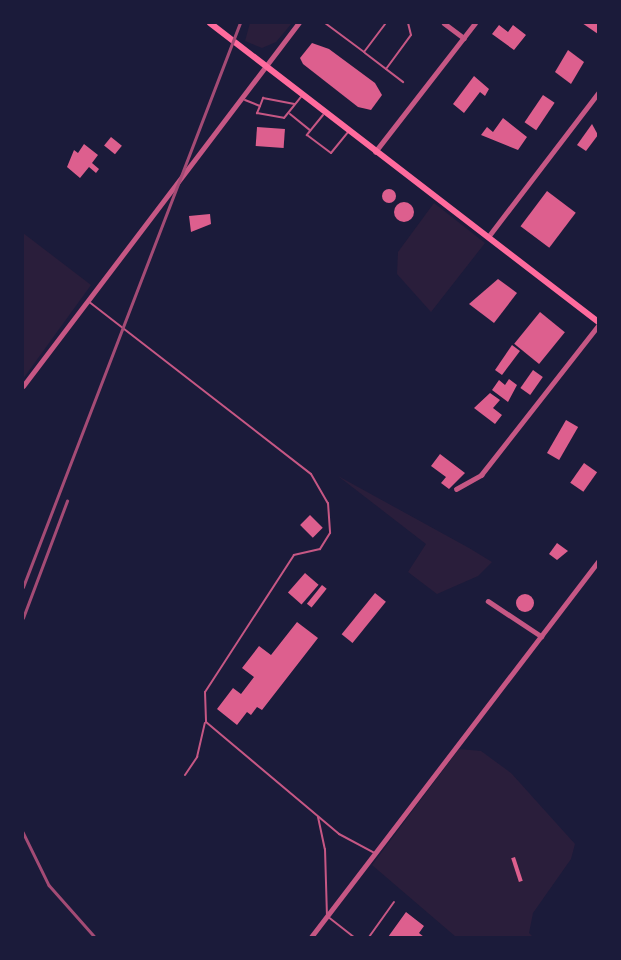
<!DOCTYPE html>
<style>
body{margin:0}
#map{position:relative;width:621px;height:960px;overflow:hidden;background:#1b1b3a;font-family:"Source Sans 3",sans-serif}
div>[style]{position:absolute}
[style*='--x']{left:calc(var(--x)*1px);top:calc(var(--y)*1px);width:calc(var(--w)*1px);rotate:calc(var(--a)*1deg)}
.green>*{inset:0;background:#2a1e3b}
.building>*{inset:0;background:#dd5f8e;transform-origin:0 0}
.round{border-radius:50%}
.service>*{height:2px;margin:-1px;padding:0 1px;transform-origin:1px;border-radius:1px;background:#c65784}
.minor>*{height:4.5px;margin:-2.25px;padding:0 2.25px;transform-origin:2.25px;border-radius:2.25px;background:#c65784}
.tertiary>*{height:5px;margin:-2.5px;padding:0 2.5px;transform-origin:2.5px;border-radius:2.5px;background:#c65784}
.secondary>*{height:6px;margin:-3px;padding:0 3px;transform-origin:3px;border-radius:3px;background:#ff6b9d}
.rail>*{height:2.5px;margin:-1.25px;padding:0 1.25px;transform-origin:1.25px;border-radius:1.25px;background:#a44b75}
span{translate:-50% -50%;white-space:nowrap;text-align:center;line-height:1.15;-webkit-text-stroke:7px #1b1b3a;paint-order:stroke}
.frame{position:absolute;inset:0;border:24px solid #1b1b3a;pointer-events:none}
</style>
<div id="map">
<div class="green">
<i style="clip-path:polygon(250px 23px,292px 23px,276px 42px,262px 48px,245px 41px)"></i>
<i style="clip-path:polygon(434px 203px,485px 243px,431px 312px,397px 274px,398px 252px)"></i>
<i style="clip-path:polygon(23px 233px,91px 285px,23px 379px)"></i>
<i style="clip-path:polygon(338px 476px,469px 548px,492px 562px,478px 576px,437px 594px,408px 572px,426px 544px)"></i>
<i style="clip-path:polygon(459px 749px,481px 751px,511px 773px,575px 844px,571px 859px,533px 913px,529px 933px,533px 937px,456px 937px,372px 865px)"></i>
</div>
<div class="building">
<i style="clip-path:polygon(582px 23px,598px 23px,598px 34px)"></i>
<i style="clip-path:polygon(499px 25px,508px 32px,513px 25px,526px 35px,514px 50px,492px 34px)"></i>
<i style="clip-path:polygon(312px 43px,329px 49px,375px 83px,382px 95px,371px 110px,358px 107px,303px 64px,300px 58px)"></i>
<i style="clip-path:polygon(568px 50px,584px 62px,571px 84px,555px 72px)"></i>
<i style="clip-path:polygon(474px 76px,489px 89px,485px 96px,480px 92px,464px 113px,453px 104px)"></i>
<i style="left:543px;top:95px;width:14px;height:33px;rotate:34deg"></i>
<i style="clip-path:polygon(503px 118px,527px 137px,518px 150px,481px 135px,487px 127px,493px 132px)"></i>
<i style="clip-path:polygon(592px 124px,598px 135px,586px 151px,577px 145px)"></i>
<i style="left:257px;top:127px;width:28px;height:19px;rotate:4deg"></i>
<i style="left:111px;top:137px;width:14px;height:11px;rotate:39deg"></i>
<i style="clip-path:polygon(84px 144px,98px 155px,92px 163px,99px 169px,96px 173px,89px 167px,80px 178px,67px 167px,74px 150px,78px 153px)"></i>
<i class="round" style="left:382px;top:189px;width:14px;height:14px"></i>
<i style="left:547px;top:191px;width:36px;height:44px;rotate:37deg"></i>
<i class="round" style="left:394px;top:202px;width:20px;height:20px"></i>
<i style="clip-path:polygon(210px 214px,211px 224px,191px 232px,189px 216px)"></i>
<i style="clip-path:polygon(498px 279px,517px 293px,494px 323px,469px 304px)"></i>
<i style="left:540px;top:312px;width:32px;height:41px;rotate:39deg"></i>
<i style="clip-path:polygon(512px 345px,520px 351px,502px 375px,495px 370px)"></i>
<i style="left:533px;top:370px;width:12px;height:22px;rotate:35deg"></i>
<i style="clip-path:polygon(509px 379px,517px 385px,508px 402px,492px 390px,499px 380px,505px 385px)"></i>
<i style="clip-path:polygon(490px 393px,500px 400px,493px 408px,502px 415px,495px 424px,474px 408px)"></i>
<i style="left:566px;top:420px;width:14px;height:38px;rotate:30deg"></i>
<i style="clip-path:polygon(440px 454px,465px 473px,449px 489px,441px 483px,446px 477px,431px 466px)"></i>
<i style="left:584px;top:463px;width:16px;height:24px;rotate:35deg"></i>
<i style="left:310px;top:515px;width:18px;height:14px;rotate:45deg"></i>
<i style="clip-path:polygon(557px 543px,568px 551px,557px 560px,549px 554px)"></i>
<i style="left:305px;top:573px;width:18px;height:26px;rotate:41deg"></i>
<i style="left:322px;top:585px;width:6px;height:24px;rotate:39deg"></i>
<i style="left:375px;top:593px;width:14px;height:53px;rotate:39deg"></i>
<i class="round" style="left:516px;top:594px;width:18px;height:18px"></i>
<i style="clip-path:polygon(297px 622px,318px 638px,262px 710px,257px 707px,251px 715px,247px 712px,237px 725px,217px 709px,233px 688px,241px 694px,254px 677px,242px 668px,259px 646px,271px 655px)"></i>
<i style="left:515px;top:857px;width:25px;height:4px;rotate:72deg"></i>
<i style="clip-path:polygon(406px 912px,424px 926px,419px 933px,424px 937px,388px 937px)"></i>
</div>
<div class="service">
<i style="--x:325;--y:23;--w:49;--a:36.6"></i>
<i style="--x:364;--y:52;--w:36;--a:-53"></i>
<i style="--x:365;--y:53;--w:48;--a:37.3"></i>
<i style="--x:386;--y:69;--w:42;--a:-53.7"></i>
<i style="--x:411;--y:35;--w:12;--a:-104"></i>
<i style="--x:245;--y:100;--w:16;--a:22"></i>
<i style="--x:260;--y:106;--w:8;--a:113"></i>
<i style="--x:257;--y:113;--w:27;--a:10"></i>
<i style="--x:284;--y:118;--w:28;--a:-51"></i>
<i style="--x:260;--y:106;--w:9;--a:-69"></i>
<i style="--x:263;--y:98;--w:32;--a:11"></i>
<i style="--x:290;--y:114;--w:26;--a:39"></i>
<i style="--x:323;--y:115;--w:26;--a:129"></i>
<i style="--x:307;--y:135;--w:30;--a:37"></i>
<i style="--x:331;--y:153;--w:27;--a:-51"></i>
<i style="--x:88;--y:301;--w:282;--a:37.8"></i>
<i style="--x:311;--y:474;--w:34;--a:60"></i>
<i style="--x:328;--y:503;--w:30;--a:86"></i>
<i style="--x:330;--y:533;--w:19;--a:122"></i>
<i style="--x:320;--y:549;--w:27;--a:167"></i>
<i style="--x:294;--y:555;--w:163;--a:123"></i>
<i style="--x:205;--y:692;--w:30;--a:88"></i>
<i style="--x:206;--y:722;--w:174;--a:40.1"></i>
<i style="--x:339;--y:834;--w:40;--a:28"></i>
<i style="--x:185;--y:775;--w:22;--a:-56"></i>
<i style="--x:197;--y:757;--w:35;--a:-77"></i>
<i style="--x:318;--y:817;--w:33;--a:78"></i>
<i style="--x:325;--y:849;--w:67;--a:88.3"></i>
<i style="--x:327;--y:916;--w:34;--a:38"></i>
<i style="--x:369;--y:937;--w:43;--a:-54.5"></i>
</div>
<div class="minor">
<i style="--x:444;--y:23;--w:25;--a:37"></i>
<i style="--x:375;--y:152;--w:163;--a:-52.2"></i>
<i style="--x:488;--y:237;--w:181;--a:-52.6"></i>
<i style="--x:456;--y:489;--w:29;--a:-29"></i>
<i style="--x:481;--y:475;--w:189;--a:-51.9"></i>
<i style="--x:488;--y:601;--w:64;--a:33.4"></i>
<i style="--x:311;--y:937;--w:473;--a:-52.6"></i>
</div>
<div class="tertiary">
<i style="--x:23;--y:386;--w:456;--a:-52.8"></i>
</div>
<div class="secondary">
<i style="--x:210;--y:23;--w:490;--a:37.6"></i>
</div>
<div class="rail">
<i style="--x:23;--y:587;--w:604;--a:-68.96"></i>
<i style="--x:23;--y:618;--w:125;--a:-69.4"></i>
<i style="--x:23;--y:832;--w:59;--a:63.9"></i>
<i style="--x:49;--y:885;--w:69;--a:48.5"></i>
</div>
<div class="frame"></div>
</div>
